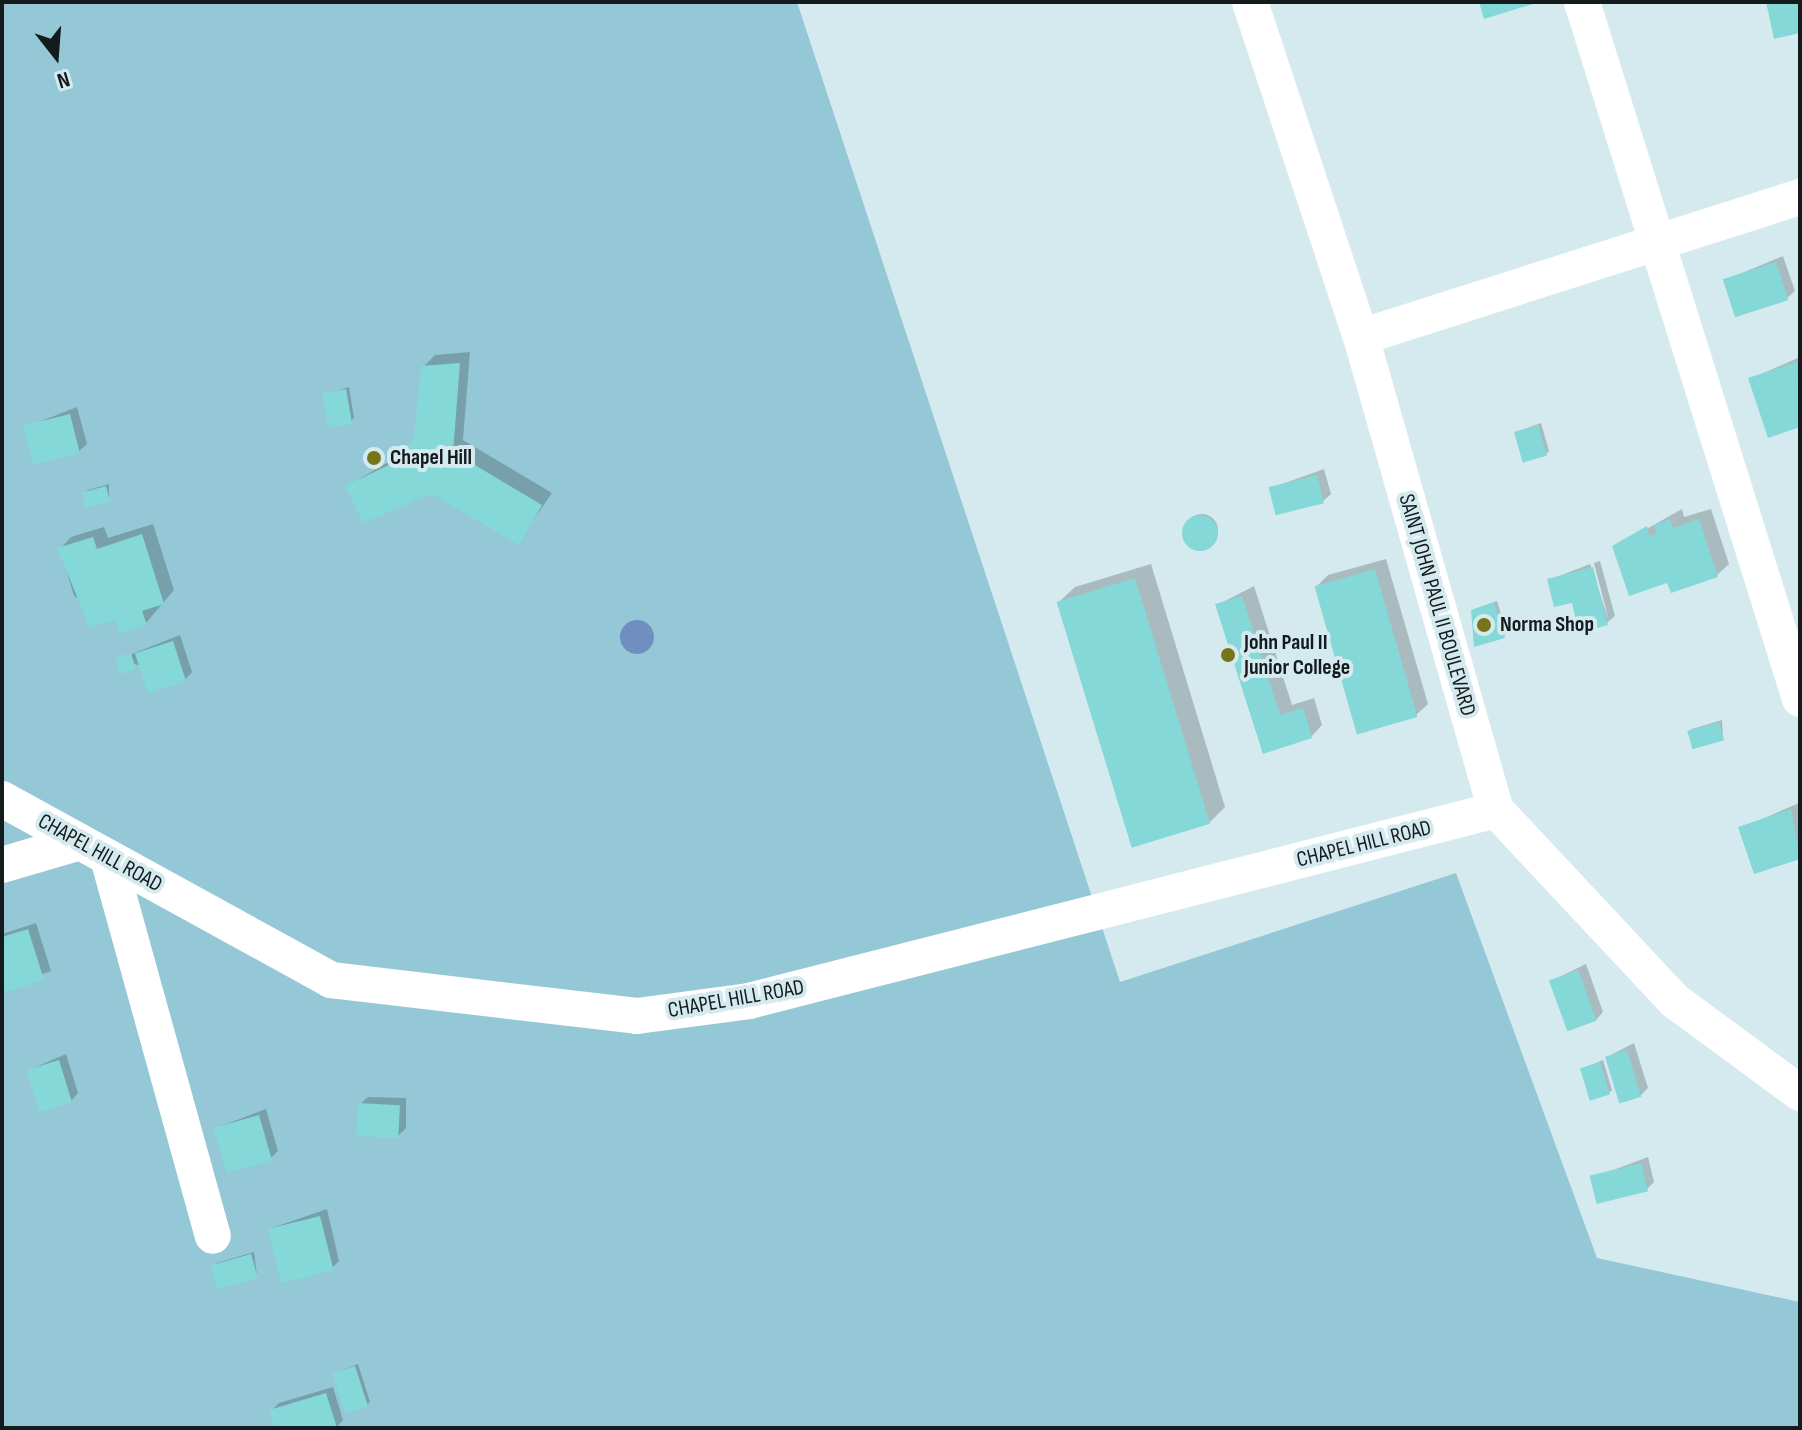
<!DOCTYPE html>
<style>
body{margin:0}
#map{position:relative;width:1802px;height:1430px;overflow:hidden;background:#d5eaef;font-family:"Sofia Sans Condensed",sans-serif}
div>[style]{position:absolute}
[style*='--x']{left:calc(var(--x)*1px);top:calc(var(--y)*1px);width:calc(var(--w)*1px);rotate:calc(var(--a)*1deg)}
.green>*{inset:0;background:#95c8d6}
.water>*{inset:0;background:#708fc0}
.round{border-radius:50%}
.shadow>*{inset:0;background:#0003}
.building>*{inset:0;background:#84d8d7;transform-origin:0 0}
.street>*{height:36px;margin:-18px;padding:0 18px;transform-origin:18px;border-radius:18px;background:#fff}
.dots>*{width:22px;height:22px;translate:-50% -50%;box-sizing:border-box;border:4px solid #d5eaef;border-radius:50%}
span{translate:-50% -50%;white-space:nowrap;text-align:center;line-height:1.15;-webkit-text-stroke:8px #d5eaef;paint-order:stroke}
.poi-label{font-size:22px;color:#131b1d;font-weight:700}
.left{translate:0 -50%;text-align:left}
.street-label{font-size:22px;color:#131b1d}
.frame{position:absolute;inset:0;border:4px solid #131b1d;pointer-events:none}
.north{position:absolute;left:16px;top:16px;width:80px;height:80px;-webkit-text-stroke:6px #d5eaef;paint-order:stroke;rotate:163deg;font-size:22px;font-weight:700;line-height:32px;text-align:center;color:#131b1d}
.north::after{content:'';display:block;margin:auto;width:28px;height:36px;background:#131b1d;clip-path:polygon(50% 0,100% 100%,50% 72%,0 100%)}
</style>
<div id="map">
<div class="green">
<i style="clip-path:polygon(2px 2px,797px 2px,1120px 982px,1456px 873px,1597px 1258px,1800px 1302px,1800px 1428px,2px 1428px)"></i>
</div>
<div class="water">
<i class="round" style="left:620px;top:620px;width:34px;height:34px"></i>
</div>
<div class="shadow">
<i style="clip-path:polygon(1783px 256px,1795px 291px,1787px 298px,1725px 280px)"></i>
<i style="clip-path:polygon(470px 352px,463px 440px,552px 493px,518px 542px,432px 492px,347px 486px,406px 452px,416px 437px,423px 367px,435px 355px)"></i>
<i style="clip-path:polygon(1800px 357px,1800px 425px,1769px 435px,1750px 379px)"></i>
<i style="clip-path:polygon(349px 387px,354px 418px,351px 421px,325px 395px)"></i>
<i style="clip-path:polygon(77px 407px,87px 444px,79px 451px,26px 427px)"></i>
<i style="clip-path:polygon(1541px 423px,1549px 451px,1546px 454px,1516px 432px)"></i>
<i style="clip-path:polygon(1324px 469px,1331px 494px,1323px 501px,1271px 488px)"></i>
<i style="clip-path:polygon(109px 484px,109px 499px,84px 494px,88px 490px)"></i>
<i style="clip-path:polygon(1682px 509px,1684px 517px,1711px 509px,1729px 564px,1717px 575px,1668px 581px,1615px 547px)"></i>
<i class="round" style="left:1186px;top:514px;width:32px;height:32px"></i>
<i style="clip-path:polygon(153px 524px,174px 590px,146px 623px,116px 618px,74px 596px,60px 549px,71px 537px,104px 527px,108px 538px)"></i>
<i style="clip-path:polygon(1386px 559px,1428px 704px,1416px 715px,1316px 587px,1328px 575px)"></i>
<i style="clip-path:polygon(1600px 561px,1615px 616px,1609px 621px,1594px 563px)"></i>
<i style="clip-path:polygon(1151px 564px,1225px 807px,1210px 822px,1059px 602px,1075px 587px)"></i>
<i style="clip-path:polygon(1590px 564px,1609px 621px,1607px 623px,1549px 580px)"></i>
<i style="clip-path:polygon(1254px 586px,1292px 705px,1314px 698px,1322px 725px,1311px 737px,1264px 752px,1217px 605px)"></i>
<i style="clip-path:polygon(1497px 601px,1507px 633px,1504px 636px,1473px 610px)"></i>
<i style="clip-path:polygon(180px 635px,192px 672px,185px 680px,119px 659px)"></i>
<i style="clip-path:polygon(1722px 720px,1723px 738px,1689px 732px,1692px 729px)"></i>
<i style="clip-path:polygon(1799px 803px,1800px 856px,1756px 872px,1741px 828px)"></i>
<i style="clip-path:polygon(36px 923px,51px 971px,2px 988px,2px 934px)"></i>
<i style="clip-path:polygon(1586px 964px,1603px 1012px,1596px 1020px,1551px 981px)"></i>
<i style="clip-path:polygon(1634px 1043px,1648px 1088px,1640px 1096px,1607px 1057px)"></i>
<i style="clip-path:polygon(66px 1054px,78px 1093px,71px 1101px,29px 1070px)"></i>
<i style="clip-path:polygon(1603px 1060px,1612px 1090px,1609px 1093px,1582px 1069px)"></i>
<i style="clip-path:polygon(368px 1097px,406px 1098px,406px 1128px,398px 1136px,360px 1104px)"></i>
<i style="clip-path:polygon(266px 1109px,278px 1151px,271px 1158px,216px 1128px)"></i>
<i style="clip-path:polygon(1648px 1157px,1654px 1182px,1647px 1189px,1592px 1178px)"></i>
<i style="clip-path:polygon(327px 1209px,339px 1261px,332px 1268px,269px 1229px)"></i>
<i style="clip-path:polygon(254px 1252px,257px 1276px,214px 1266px,217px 1263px)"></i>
<i style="clip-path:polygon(358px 1364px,370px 1402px,367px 1405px,335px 1373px)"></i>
<i style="clip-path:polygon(333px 1387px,343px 1420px,336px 1428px,277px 1428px,272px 1410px,279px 1403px)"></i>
</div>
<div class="building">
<i style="clip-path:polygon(1479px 2px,1536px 2px,1536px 3px,1484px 19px)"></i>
<i style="clip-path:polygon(1766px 2px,1800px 2px,1800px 33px,1774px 39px)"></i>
<i style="left:1776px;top:262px;width:40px;height:56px;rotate:72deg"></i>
<i style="clip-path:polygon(1797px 362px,1800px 427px,1768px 438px,1748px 378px)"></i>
<i style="clip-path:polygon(460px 363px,453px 452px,542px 505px,519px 545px,432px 494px,363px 523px,345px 486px,399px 460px,414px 437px,421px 366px)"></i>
<i style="left:346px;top:389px;width:35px;height:24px;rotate:80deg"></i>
<i style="left:70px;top:414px;width:40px;height:48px;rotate:76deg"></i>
<i style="left:1538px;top:425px;width:32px;height:25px;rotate:74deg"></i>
<i style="left:1317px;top:475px;width:29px;height:50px;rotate:76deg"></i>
<i style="left:106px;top:486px;width:16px;height:25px;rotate:75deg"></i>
<i class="round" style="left:1182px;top:515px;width:36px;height:36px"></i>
<i style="clip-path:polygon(1670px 519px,1673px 528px,1699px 519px,1718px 577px,1671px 593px,1667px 583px,1629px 596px,1612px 546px,1647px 526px,1649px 536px,1657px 534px,1654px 525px)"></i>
<i style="clip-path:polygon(142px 534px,164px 604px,142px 611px,147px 625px,119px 633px,115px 620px,90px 628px,57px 548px,93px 537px,97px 549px)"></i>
<i style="clip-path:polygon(1593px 567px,1608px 625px,1579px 633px,1572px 603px,1554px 607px,1547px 579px)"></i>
<i style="left:1375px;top:569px;width:154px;height:63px;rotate:74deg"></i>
<i style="left:1135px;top:578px;width:257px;height:82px;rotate:73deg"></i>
<i style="clip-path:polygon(1242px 596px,1280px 715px,1303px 708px,1312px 738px,1263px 754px,1215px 604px)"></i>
<i style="clip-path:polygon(1494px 602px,1505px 638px,1474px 647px,1471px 610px)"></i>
<i style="left:173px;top:641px;width:42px;height:40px;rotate:72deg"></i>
<i style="left:131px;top:653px;width:17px;height:16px;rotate:73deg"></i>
<i style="left:1719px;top:722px;width:19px;height:33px;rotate:74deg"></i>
<i style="clip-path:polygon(1791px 809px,1800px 859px,1754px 874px,1738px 827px)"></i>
<i style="clip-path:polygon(28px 929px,44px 980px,2px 993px,2px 937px)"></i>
<i style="left:1578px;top:970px;width:54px;height:31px;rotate:70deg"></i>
<i style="left:1627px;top:1050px;width:49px;height:23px;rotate:73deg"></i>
<i style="left:59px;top:1060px;width:44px;height:34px;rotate:73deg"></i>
<i style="left:1600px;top:1062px;width:34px;height:21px;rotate:73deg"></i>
<i style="left:358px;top:1103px;width:42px;height:33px;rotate:3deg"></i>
<i style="left:259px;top:1115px;width:47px;height:47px;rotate:74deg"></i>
<i style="left:1641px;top:1163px;width:29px;height:53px;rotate:76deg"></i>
<i style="left:320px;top:1216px;width:56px;height:54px;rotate:76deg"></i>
<i style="left:251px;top:1254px;width:25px;height:42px;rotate:74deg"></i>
<i style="left:355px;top:1366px;width:42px;height:24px;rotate:72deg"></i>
<i style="clip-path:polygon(326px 1393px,337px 1428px,275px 1428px,269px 1410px)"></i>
</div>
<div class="street">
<i style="--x:1250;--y:2;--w:353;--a:71.7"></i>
<i style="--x:1361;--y:337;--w:492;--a:74.1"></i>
<i style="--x:1496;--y:810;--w:262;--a:46.9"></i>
<i style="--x:1675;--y:1001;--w:155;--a:36.4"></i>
<i style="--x:1582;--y:2;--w:730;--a:72.63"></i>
<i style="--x:1361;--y:337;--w:461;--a:-17.7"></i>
<i style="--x:2;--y:799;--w:376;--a:28.8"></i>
<i style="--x:331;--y:980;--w:308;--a:6.7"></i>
<i style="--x:637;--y:1016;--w:113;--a:-7.6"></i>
<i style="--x:749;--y:1001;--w:771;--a:-14.34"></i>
<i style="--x:108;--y:858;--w:392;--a:74.5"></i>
<i style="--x:2;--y:865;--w:81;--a:-16.4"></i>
</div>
<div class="dots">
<i style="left:374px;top:458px;background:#77751a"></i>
<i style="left:1484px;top:625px;background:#77751a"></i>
<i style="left:1228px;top:655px;background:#77751a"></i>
</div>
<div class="poi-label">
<span class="left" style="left:390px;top:458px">Chapel Hill</span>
<span class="left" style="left:1500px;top:625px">Norma Shop</span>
<span class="left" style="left:1244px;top:655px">John Paul II<br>Junior College</span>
</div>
<div class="street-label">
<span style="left:1437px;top:605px;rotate:74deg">SAINT JOHN PAUL II BOULEVARD</span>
<span style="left:1364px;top:844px;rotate:-14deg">CHAPEL HILL ROAD</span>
<span style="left:100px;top:853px;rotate:29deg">CHAPEL HILL ROAD</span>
<span style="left:736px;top:999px;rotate:-10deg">CHAPEL HILL ROAD</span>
</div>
<div class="frame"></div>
<div class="north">N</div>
</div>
